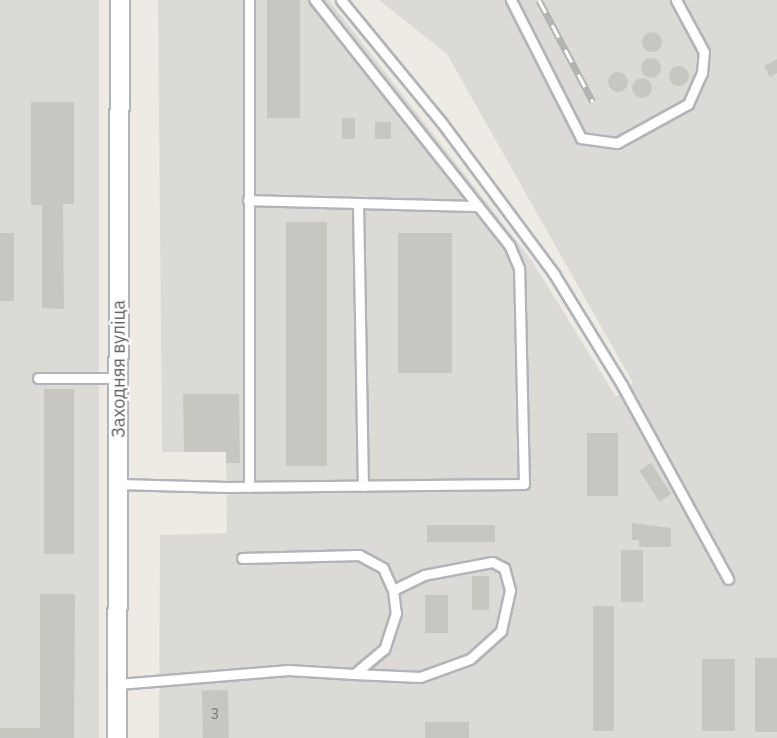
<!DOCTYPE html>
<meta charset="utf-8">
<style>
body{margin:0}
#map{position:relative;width:777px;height:738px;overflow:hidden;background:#edebe4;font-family:"IBM Plex Sans",sans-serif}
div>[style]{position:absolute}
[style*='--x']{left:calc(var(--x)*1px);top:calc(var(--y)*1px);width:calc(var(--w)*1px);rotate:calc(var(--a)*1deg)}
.industrial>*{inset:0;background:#dcdad6;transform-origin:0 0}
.building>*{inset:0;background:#c8c6c1;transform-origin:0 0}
.round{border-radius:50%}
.roads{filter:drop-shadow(2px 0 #b1b4b8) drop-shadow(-2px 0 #b1b4b8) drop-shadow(0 2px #b1b4b8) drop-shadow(0 -2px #b1b4b8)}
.lane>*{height:9px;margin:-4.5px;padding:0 4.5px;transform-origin:4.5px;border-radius:4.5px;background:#fff}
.street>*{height:18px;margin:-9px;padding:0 9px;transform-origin:9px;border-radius:9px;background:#fff}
.rail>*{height:7px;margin-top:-3.5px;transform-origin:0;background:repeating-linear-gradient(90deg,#fff 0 14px,#b2b3b3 0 28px);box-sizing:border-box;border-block:2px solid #b2b3b3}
span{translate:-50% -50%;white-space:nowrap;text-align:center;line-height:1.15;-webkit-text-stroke:4.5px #fff;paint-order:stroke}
.number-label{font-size:15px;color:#77797a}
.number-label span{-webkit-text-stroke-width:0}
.street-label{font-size:18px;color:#5c5f63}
</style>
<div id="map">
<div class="industrial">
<i style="left:0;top:0;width:99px;height:738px"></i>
<i style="clip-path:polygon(158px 0,329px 0,532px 261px,616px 397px,633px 383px,447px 54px,379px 0,777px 0,777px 738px,159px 738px,160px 535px,227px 533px,226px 452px,162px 452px)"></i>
</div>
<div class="building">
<i style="left:267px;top:0;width:33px;height:118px"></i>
<i class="round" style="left:642px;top:32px;width:20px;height:20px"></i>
<i class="round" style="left:641px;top:58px;width:20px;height:20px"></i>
<i style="clip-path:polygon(777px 59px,777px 73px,770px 77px,764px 66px)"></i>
<i class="round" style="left:669px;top:66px;width:20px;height:20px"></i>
<i class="round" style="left:608px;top:72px;width:20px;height:20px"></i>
<i class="round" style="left:632px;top:78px;width:20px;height:20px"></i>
<i style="clip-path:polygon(31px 102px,74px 102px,74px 204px,63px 204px,64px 309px,42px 308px,42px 205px,31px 205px)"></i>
<i style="left:342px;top:118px;width:13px;height:21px"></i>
<i style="left:375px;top:122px;width:16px;height:17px"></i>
<i style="left:286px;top:222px;width:41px;height:244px"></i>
<i style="left:0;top:233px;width:14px;height:68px"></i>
<i style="left:398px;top:233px;width:54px;height:140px"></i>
<i style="left:44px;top:389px;width:30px;height:165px"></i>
<i style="clip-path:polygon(183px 394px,239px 394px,240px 463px,226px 463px,226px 452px,184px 452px)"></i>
<i style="left:587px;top:433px;width:31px;height:63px"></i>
<i style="left:651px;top:463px;width:37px;height:14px;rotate:57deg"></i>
<i style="clip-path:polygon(632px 523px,671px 528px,671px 547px,639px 547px,639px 540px,632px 540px)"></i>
<i style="left:427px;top:525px;width:68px;height:17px"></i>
<i style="left:621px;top:550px;width:22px;height:52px"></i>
<i style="left:472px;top:576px;width:17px;height:34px"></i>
<i style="clip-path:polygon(40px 594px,75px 594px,74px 738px,0 738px,0 728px,40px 728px)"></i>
<i style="left:425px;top:595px;width:23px;height:38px"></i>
<i style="left:593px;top:606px;width:21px;height:125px"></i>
<i style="left:755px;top:658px;width:22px;height:74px"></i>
<i style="left:702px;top:659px;width:33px;height:72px"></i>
<i style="left:228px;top:690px;width:48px;height:26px;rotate:89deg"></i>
<i style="left:425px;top:722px;width:44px;height:16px"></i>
</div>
<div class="roads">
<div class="lane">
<i style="--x:249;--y:0;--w:487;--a:90"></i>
<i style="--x:341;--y:0;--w:159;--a:50.6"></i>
<i style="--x:442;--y:123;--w:188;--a:53.4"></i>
<i style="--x:554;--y:274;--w:130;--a:58.5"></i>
<i style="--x:622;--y:385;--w:221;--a:61.3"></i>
<i style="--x:511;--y:0;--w:155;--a:63.1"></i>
<i style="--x:581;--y:138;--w:36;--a:8"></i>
<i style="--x:617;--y:143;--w:81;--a:-28.8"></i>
<i style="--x:688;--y:104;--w:34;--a:-66"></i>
<i style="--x:702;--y:73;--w:21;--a:-85"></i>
<i style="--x:704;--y:52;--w:59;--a:-118.3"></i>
<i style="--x:248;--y:200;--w:230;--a:1.5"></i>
<i style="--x:358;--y:203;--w:283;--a:89"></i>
<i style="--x:38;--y:378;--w:81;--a:0"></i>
<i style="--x:119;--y:484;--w:107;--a:1.6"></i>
<i style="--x:226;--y:487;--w:298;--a:-0.6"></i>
<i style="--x:524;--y:484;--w:216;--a:-91.3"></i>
<i style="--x:519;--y:268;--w:25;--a:-113"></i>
<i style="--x:509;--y:245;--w:313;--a:-128.4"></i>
<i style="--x:242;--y:558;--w:117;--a:-1.5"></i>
<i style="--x:359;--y:555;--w:27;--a:28"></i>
<i style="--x:383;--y:568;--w:24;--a:66"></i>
<i style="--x:118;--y:684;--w:171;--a:-4.7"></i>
<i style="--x:288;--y:670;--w:66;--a:3.5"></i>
<i style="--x:354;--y:674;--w:66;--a:2.6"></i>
<i style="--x:420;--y:677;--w:53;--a:-19.8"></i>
<i style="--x:470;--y:659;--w:42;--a:-42.1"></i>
<i style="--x:501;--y:631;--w:42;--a:-77.6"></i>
<i style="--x:510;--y:590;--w:23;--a:-105"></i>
<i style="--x:504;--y:568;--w:13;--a:-153"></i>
<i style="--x:492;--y:562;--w:69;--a:169.2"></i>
<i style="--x:424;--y:575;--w:34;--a:154"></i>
<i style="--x:393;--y:590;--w:23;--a:83"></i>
<i style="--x:396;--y:613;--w:38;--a:108"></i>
<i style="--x:384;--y:649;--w:39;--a:140"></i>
</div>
<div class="street">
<i style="--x:117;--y:738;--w:738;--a:-89.77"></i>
</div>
</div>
<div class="rail">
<i style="--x:539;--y:0;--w:115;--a:62.1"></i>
</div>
<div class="number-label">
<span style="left:215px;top:714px">3</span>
</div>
<div class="street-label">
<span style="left:119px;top:369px;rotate:-90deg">Заходняя вуліца</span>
</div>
</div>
